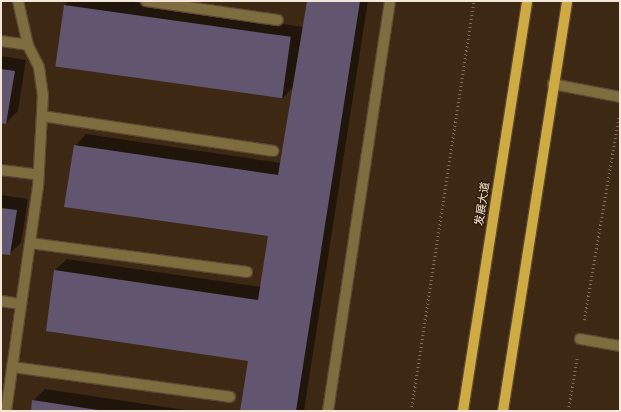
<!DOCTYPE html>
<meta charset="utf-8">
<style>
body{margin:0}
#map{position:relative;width:621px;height:412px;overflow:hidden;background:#3d2913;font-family:Overpass,"Noto Sans SC",sans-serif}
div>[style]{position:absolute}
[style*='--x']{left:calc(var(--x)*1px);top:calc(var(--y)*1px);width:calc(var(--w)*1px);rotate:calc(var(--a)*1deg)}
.shadow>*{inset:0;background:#0007}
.building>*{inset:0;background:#625570;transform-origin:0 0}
.path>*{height:2.5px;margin-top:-1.25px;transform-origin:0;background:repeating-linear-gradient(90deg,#7f6d5b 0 1px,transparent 0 4px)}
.roads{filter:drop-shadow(1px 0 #5a4733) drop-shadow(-1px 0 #5a4733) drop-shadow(0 1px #5a4733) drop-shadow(0 -1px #5a4733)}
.minor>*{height:10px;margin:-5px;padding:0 5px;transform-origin:5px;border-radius:5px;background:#7e6d3f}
.major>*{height:10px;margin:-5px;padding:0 5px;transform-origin:5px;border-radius:5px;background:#cfab44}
span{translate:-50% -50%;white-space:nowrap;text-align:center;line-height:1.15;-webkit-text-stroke:3px #321f09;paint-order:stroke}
.street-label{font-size:11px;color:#f4e6d9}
.frame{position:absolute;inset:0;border:2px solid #f4e6d9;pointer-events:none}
</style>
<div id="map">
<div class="shadow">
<i style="clip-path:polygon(69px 1px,126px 1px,303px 27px,308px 1px,368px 1px,304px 411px,241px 411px,249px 360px,55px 270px,67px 259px,261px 287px,269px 235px,75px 146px,86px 134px,281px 163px,294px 86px,282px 99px,65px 5px)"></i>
<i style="clip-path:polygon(1px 56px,26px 60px,18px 111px,6px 123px,1px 122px)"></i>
<i style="clip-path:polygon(1px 195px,28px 199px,21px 243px,9px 254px,1px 253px)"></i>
<i style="clip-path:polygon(45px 389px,192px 411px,32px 411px,33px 401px)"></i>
</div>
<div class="building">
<i style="clip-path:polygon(307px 1px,360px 1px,296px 411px,240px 411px,248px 361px,46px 331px,54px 270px,258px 300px,268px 236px,64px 207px,74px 145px,278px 175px)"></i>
<i style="left:64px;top:5px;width:229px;height:62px;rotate:8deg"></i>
<i style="clip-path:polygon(1px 69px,15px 71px,6px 124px,1px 123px)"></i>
<i style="clip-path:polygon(1px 208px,17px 210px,10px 255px,1px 254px)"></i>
<i style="clip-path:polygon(32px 400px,98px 410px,98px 411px,31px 411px)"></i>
</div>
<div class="path">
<i style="--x:584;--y:320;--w:207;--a:-80.3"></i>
<i style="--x:411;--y:411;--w:415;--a:-81.3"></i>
<i style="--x:568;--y:411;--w:54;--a:-80.4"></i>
</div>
<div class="roads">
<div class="minor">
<i style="--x:146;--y:1;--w:133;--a:8.2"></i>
<i style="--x:1;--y:41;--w:27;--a:8"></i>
<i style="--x:553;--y:84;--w:68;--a:11"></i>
<i style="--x:42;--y:116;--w:234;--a:8.6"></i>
<i style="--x:1;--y:170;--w:38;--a:7"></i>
<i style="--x:30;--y:243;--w:219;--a:7.6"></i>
<i style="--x:1;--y:301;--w:20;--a:9"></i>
<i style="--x:580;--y:339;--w:41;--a:9.9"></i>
<i style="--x:12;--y:367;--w:220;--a:7.8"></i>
<i style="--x:6;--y:411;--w:226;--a:-81.9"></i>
<i style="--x:38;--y:187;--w:91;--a:-86.9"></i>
<i style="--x:43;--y:96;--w:29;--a:-98"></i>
<i style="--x:39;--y:67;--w:25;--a:-117"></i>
<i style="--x:28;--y:45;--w:45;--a:-102.8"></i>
<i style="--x:328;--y:411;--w:415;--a:-81.4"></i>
</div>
<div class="major">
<i style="--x:463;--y:411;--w:415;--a:-81.1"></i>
<i style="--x:503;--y:411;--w:415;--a:-81.1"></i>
</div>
</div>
<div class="street-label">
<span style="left:483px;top:204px;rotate:-81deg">发展大道</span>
</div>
<div class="frame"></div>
</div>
